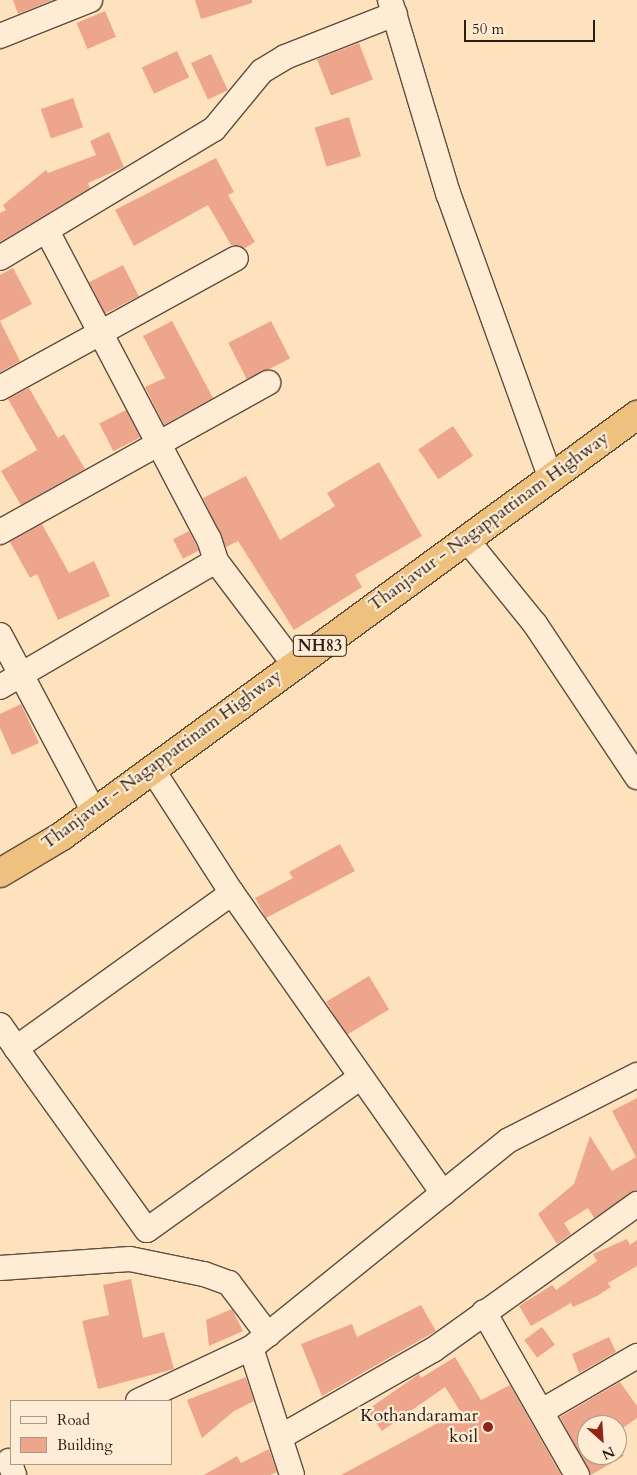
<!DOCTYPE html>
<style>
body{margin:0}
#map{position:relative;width:637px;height:1475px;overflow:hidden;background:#fee2bd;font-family:Cardo,serif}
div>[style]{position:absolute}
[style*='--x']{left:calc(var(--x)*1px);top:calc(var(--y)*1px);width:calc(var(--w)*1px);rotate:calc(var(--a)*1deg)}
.building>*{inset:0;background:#eda58c;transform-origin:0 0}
.roads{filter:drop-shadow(1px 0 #5e4e3f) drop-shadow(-1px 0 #5e4e3f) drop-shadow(0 1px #5e4e3f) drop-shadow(0 -1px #5e4e3f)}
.minor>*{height:24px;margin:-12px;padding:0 12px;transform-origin:12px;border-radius:12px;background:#feecd4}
.highway>*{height:28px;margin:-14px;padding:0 14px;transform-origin:14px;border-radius:14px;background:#efc17e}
.dots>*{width:14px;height:14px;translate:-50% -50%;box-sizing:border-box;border:2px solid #feecd4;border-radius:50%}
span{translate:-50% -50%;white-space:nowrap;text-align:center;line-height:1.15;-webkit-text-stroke:4.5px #feecd4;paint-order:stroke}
.shield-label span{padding:1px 4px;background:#feecd4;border:1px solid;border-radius:4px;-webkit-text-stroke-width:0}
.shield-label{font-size:16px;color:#291d15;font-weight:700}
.street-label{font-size:18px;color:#291d15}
.poi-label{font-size:18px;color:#291d15}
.right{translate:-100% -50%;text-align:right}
.legend{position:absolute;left:10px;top:1400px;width:162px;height:65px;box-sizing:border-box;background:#feecd4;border:1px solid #a99988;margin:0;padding:6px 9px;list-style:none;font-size:15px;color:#291d15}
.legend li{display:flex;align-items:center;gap:10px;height:25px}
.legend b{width:25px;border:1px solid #a99988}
.north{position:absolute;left:577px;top:1415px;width:50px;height:50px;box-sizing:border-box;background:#feecd4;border:1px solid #a99988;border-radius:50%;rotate:154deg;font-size:14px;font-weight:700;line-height:20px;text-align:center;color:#291d15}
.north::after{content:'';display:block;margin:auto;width:18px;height:22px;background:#8f2418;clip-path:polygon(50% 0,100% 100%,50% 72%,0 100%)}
.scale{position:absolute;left:464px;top:20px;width:131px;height:22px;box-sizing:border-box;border:2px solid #291d15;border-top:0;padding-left:6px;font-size:15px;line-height:18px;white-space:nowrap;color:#291d15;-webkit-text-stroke:4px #feecd4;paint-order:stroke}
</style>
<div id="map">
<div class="building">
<i style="clip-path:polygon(13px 0,53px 0,18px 14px)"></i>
<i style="clip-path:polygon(195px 0,252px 0,252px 3px,201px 19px)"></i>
<i style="left:105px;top:11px;width:28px;height:31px;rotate:67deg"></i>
<i style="left:359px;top:43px;width:39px;height:45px;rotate:69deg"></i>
<i style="left:177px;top:51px;width:29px;height:39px;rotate:65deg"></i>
<i style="left:211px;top:54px;width:40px;height:22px;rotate:65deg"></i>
<i style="left:73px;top:98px;width:31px;height:34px;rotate:71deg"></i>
<i style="left:349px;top:117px;width:41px;height:36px;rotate:73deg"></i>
<i style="clip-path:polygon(109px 132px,124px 167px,88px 183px,90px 188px,0 242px,0 213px,6px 210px,3px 205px,46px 170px,48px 173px,96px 155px,90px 141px)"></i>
<i style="clip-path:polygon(216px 158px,234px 192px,228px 195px,255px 242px,245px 248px,231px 245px,208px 205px,134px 246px,115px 210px)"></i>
<i style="left:123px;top:265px;width:35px;height:38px;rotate:63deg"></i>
<i style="clip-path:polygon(13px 268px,32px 304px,0 321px,0 275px)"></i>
<i style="clip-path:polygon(0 321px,20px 361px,0 372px)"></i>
<i style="clip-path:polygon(172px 321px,213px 398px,164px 425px,145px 387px,165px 378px,143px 336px)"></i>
<i style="left:271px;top:321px;width:42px;height:48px;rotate:63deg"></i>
<i style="clip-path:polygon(29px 388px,58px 438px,64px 434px,85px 469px,21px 505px,1px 471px,37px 450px,8px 399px)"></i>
<i style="left:126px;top:410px;width:31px;height:30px;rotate:63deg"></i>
<i style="left:453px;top:426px;width:36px;height:42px;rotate:56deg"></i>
<i style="clip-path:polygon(379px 462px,422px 536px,355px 575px,362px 587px,294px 630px,238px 541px,226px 547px,203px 498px,246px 476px,280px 540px,335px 506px,327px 493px)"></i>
<i style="clip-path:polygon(42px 524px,69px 573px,94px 561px,110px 596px,58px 620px,37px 574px,30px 578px,10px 542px)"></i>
<i style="left:189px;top:531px;width:22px;height:18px;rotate:63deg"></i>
<i style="clip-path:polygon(21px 704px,39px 743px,12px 755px,0 728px,0 714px)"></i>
<i style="clip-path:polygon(340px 844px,355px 871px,266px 918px,255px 898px,293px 878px,289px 872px)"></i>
<i style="left:369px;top:976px;width:39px;height:50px;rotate:59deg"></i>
<i style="clip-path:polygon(637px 1098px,637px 1190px,594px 1218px,588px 1208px,564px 1223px,571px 1234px,557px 1244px,538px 1214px,574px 1184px,590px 1136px,612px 1171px,636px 1157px,612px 1111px)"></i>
<i style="clip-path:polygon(627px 1239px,630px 1245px,637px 1240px,637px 1266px,608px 1283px,611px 1287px,597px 1296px,573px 1307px,571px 1303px,531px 1326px,519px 1306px,552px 1285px,556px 1290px,597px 1261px,593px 1254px)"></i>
<i style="clip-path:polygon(131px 1279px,143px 1338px,164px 1332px,174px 1369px,98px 1389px,82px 1321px,109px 1315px,103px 1285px)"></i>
<i style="clip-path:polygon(421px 1305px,436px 1331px,322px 1396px,301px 1344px,352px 1324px,357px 1337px)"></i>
<i style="clip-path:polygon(232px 1309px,243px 1331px,209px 1346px,206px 1320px)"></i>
<i style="left:542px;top:1327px;width:22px;height:22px;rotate:54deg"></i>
<i style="clip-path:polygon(609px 1337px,616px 1352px,579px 1373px,572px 1354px)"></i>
<i style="clip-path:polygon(455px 1357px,481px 1400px,510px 1385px,561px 1475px,341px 1475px,460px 1411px,445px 1387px,382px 1431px,367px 1410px,419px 1374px,421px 1378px)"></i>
<i style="clip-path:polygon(246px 1377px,254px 1401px,234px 1411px,202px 1438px,187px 1400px)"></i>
<i style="clip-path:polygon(620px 1382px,637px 1406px,637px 1418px,617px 1432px,617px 1425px,587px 1425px,587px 1455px,625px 1455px,591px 1475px,560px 1417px)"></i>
<i style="clip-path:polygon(269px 1449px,277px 1472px,270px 1475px,204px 1475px,237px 1456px,241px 1463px)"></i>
</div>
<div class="roads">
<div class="minor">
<i style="--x:390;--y:0;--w:202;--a:73.3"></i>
<i style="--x:448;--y:193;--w:302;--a:70.2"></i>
<i style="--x:0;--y:36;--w:97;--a:-21.8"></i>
<i style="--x:47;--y:231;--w:348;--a:62.3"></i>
<i style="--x:209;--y:539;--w:23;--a:72"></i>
<i style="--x:216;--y:561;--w:129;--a:52.9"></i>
<i style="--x:0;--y:258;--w:250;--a:-31.1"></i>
<i style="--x:214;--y:129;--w:75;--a:-50.4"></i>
<i style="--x:262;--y:71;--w:27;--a:-31"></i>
<i style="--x:285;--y:57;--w:118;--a:-21.4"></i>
<i style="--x:0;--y:388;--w:269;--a:-28.8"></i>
<i style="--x:0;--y:532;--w:307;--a:-29.1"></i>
<i style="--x:467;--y:540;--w:108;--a:51"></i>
<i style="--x:535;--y:624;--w:184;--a:56.3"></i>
<i style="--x:0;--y:635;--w:200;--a:62"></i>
<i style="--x:0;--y:687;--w:250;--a:-30.3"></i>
<i style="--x:152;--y:769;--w:148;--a:57.2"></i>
<i style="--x:232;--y:893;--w:367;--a:54.9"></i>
<i style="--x:232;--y:893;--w:266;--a:144.3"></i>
<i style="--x:16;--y:1048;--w:224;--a:54.3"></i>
<i style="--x:147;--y:1230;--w:263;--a:-35.6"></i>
<i style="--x:0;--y:1025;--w:28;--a:55"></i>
<i style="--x:0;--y:1268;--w:130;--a:-4"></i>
<i style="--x:130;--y:1259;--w:76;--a:11.5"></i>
<i style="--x:204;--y:1274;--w:27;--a:20"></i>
<i style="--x:229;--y:1283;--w:65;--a:53.1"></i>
<i style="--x:484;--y:1312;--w:188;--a:60.3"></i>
<i style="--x:251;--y:1348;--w:133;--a:72.1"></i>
<i style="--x:138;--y:1401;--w:125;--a:-25.1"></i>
<i style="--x:251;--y:1348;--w:331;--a:-38.9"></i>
<i style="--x:509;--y:1140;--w:144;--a:-26.9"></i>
<i style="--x:542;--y:1411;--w:110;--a:-30.1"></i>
<i style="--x:282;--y:1436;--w:174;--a:-29.7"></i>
<i style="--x:433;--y:1350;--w:251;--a:-35.6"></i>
<i style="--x:9;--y:1461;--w:15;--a:70"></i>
</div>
<div class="highway">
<i style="--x:0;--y:873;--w:72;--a:-30.8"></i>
<i style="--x:62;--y:836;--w:713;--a:-36.21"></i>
</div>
</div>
<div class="dots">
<i style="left:488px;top:1427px;background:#8f2418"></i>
</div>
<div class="shield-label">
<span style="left:320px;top:646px">NH83</span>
</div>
<div class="street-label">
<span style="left:489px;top:522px;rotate:-36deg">Thanjavur - Nagappattinam Highway</span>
<span style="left:162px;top:760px;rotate:-36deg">Thanjavur - Nagappattinam Highway</span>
</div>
<div class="poi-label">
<span class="right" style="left:478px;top:1427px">Kothandaramar<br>koil</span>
</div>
<ul class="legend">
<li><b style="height:6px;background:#feecd4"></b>Road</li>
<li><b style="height:14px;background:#eda58c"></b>Building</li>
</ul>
<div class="north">N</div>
<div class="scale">50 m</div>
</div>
